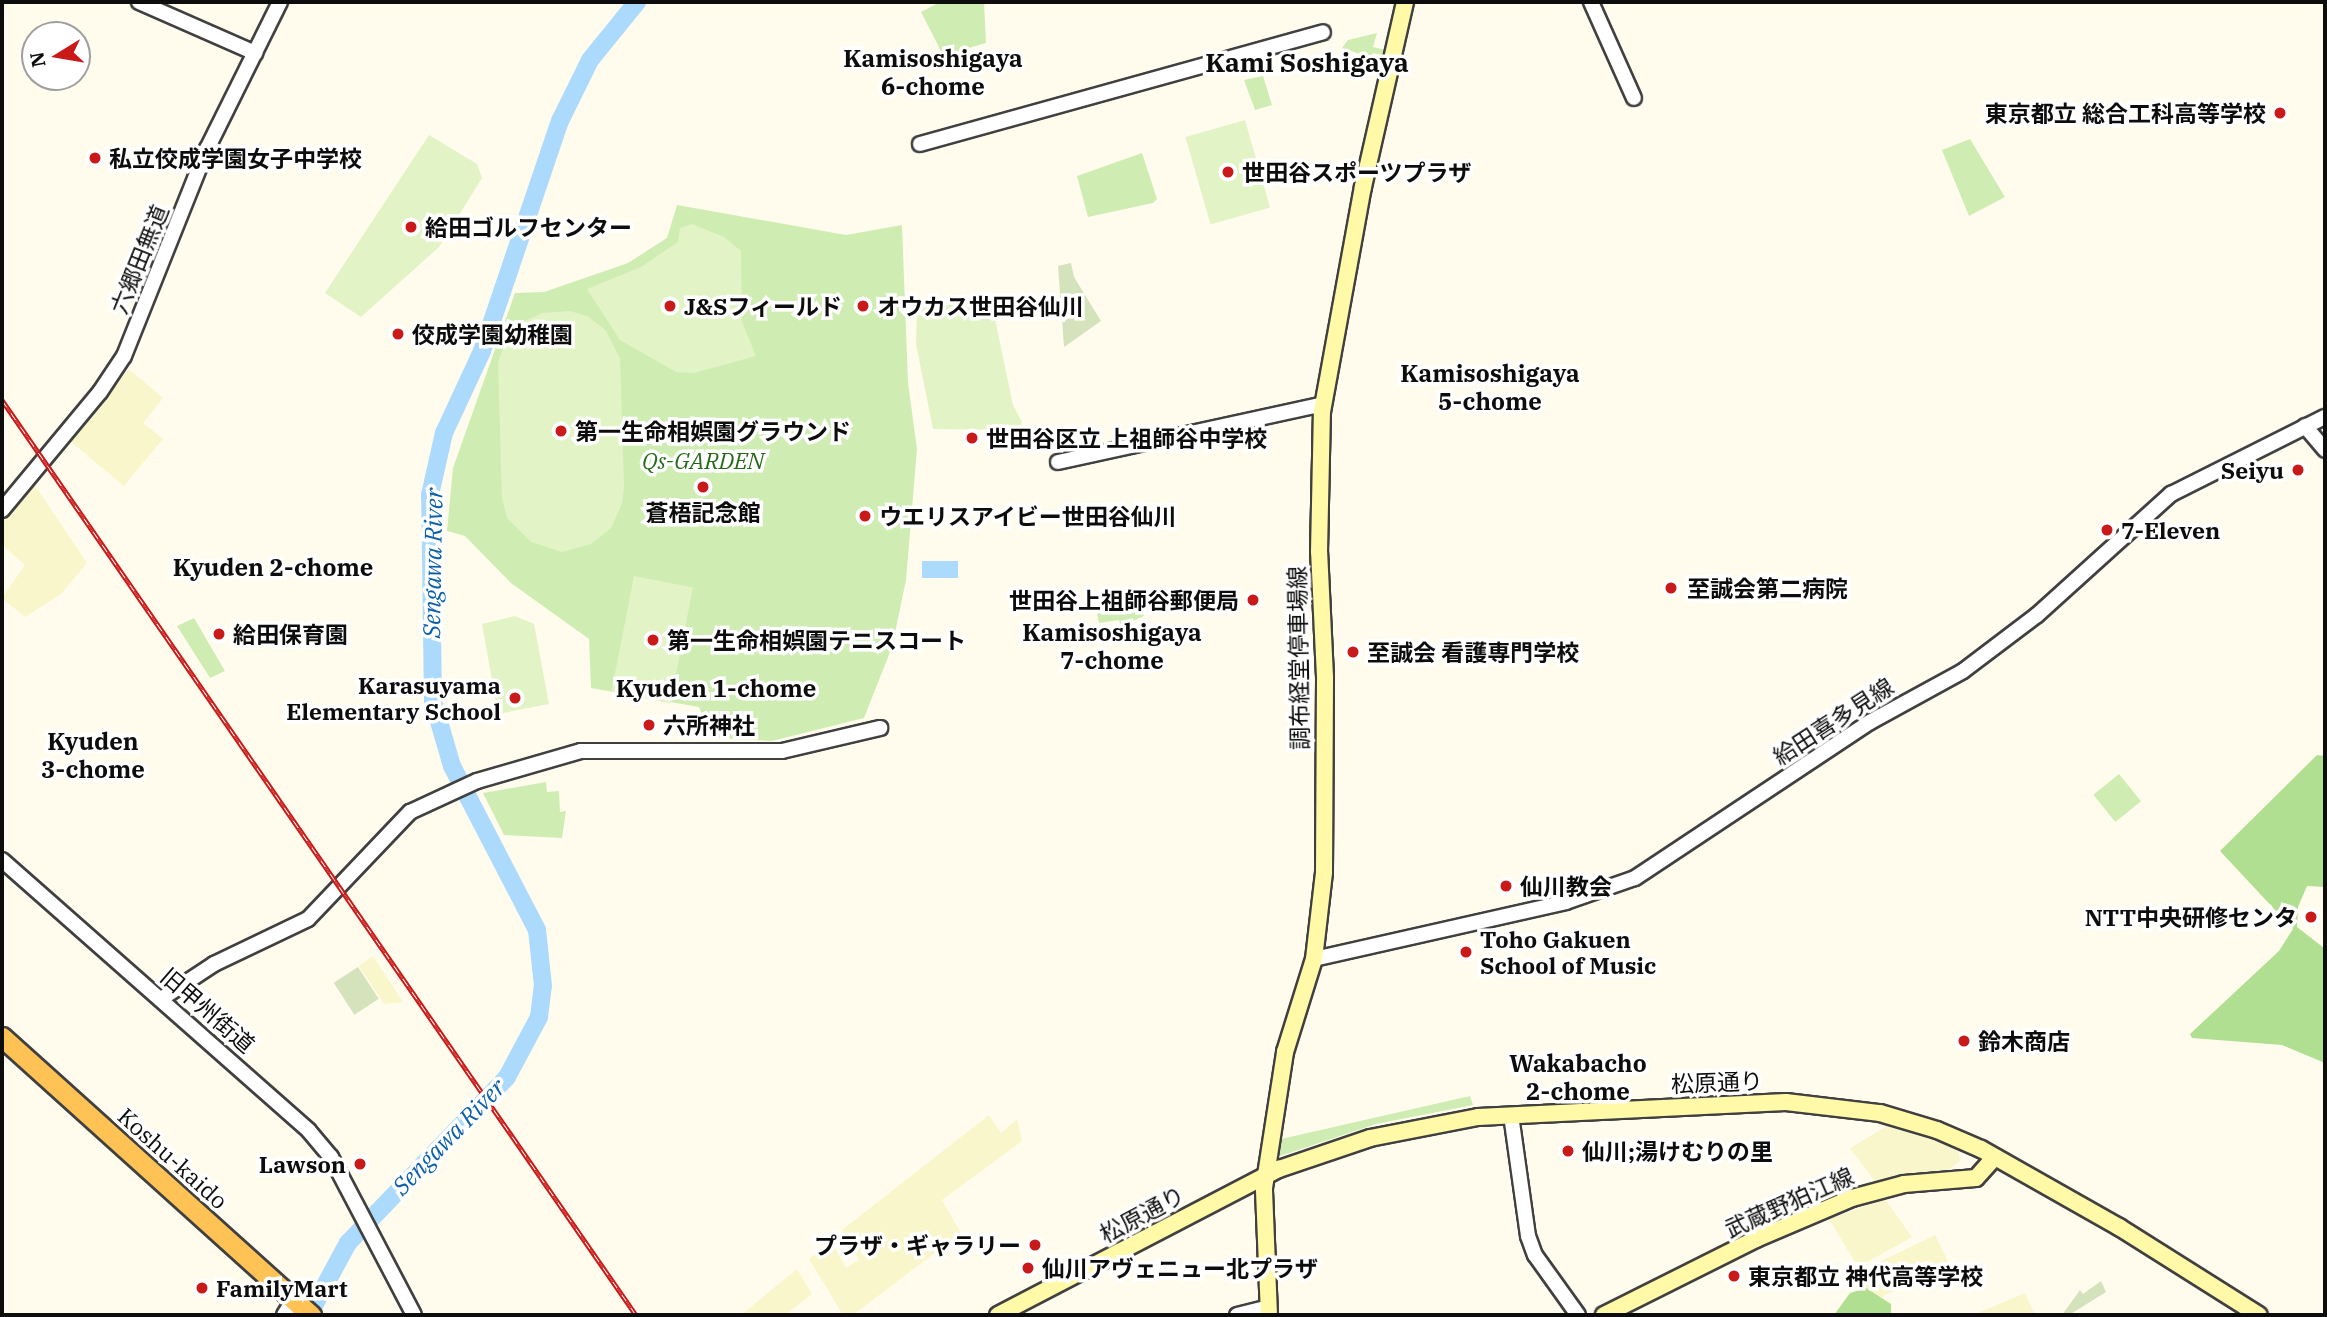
<!DOCTYPE html>
<meta charset="utf-8">
<style>
body{margin:0}
#map{position:relative;width:2327px;height:1317px;overflow:hidden;background:#fffced;font-family:"IBM Plex Serif","Noto Sans JP",serif}
div>[style]{position:absolute}
[style*='--x']{left:calc(var(--x)*1px);top:calc(var(--y)*1px);width:calc(var(--w)*1px);rotate:calc(var(--a)*1deg)}
.farmland>*{inset:0;background:#f8f6ca;transform-origin:0 0}
.green>*{inset:0;background:#cfedb3;transform-origin:0 0}
.forest>*{inset:0;background:#b1df91}
.cemetery>*{inset:0;background:#d5e3bc;transform-origin:0 0}
.pitch>*{inset:0;background:#e2f3c6;transform-origin:0 0}
.water>*{inset:0;background:#acdafc;transform-origin:0 0}
.river>*{height:18px;margin:-9px;padding:0 9px;transform-origin:9px;border-radius:9px;background:#acdafc}
.roads{filter:drop-shadow(2px 0 #404040) drop-shadow(-2px 0 #404040) drop-shadow(0 2px #404040) drop-shadow(0 -2px #404040)}
.tertiary>*{height:14px;margin:-7px;padding:0 7px;transform-origin:7px;border-radius:7px;background:#fff}
.secondary>*{height:16px;margin:-8px;padding:0 8px;transform-origin:8px;border-radius:8px;background:#fff9a8}
.trunk>*{height:19px;margin:-9.5px;padding:0 9.5px;transform-origin:9.5px;border-radius:9.5px;background:#ffc254}
.rail>*{height:5px;margin-top:-2.5px;transform-origin:0;background:repeating-linear-gradient(90deg,#fff 0 8px,#c91919 0 16px);box-sizing:border-box;border-block:2px solid #c91919}
.dots>*{width:19px;height:19px;translate:-50% -50%;box-sizing:border-box;border:4px solid #fff;border-radius:50%}
span{translate:-50% -50%;white-space:nowrap;text-align:center;line-height:1.15;-webkit-text-stroke:7px #fff;paint-order:stroke}
.poi-label{font-size:23px;color:#0d0d0d;font-weight:700}
.right{translate:-100% -50%;text-align:right}
.left{translate:0 -50%;text-align:left}
.street-label{font-size:23px;color:#0d0d0d}
.park-label{font-size:23px;color:#256a17;font-style:italic}
.neighbourhood-label{font-size:24px;color:#0d0d0d;font-weight:700}
.water-label{font-size:24px;color:#0b5eaa;font-style:italic}
.quarter-label{font-size:26px;color:#0d0d0d;font-weight:700}
.frame{position:absolute;inset:0;border:4px solid #0d0d0d;pointer-events:none}
.north{position:absolute;left:21px;top:21px;width:70px;height:70px;box-sizing:border-box;background:#fff;border:2px solid #9e9e9e;border-radius:50%;rotate:259deg;font-size:19px;font-weight:700;line-height:28px;text-align:center;color:#0d0d0d}
.north::after{content:'';display:block;margin:auto;width:24px;height:32px;background:#c91919;clip-path:polygon(50% 0,100% 100%,50% 72%,0 100%)}
</style>
<div id="map">
<div class="farmland">
<i style="clip-path:polygon(129px 369px,163px 398px,143px 423px,163px 439px,124px 486px,70px 441px)"></i>
<i style="clip-path:polygon(34px 484px,87px 563px,61px 594px,25px 617px,2px 598px,25px 565px,2px 545px,2px 520px)"></i>
<i style="clip-path:polygon(373px 956px,403px 1002px,384px 1004px,359px 966px)"></i>
<i style="clip-path:polygon(989px 1115px,1001px 1133px,1017px 1119px,1022px 1141px,942px 1200px,961px 1233px,853px 1315px,843px 1315px,809px 1259px,831px 1241px,846px 1268px,859px 1260px,842px 1230px)"></i>
<i style="clip-path:polygon(1887px 1126px,1944px 1143px,1959px 1152px,1960px 1161px,1947px 1171px,1876px 1183px,1850px 1148px)"></i>
<i style="clip-path:polygon(1885px 1199px,1912px 1237px,1858px 1267px,1829px 1219px)"></i>
<i style="left:1935px;top:1235px;width:32px;height:91px;rotate:64deg"></i>
<i style="clip-path:polygon(797px 1269px,812px 1294px,785px 1315px,741px 1315px)"></i>
<i style="clip-path:polygon(2025px 1293px,2035px 1315px,1973px 1315px)"></i>
</div>
<div class="green">
<i style="clip-path:polygon(940px 2px,984px 2px,986px 43px,948px 54px,941px 51px,921px 12px)"></i>
<i style="clip-path:polygon(1377px 33px,1373px 47px,1390px 51px,1389px 57px,1373px 53px,1371px 58px,1342px 48px,1348px 40px)"></i>
<i style="clip-path:polygon(1263px 76px,1272px 105px,1255px 110px,1244px 80px)"></i>
<i style="clip-path:polygon(1970px 139px,2005px 197px,1969px 216px,1942px 150px)"></i>
<i style="clip-path:polygon(1142px 153px,1157px 199px,1153px 203px,1088px 217px,1077px 176px)"></i>
<i style="clip-path:polygon(677px 205px,846px 235px,902px 225px,908px 383px,917px 449px,906px 580px,892px 647px,864px 718px,772px 741px,712px 738px,699px 707px,591px 688px,589px 639px,511px 583px,465px 536px,447px 531px,453px 468px,515px 293px,544px 292px,628px 263px,667px 238px)"></i>
<i style="clip-path:polygon(1136px 594px,1144px 616px,1121px 626px,1119px 620px,1099px 623px,1096px 608px)"></i>
<i style="clip-path:polygon(194px 618px,225px 671px,210px 678px,177px 626px)"></i>
<i style="left:2119px;top:774px;width:35px;height:33px;rotate:51deg"></i>
<i style="clip-path:polygon(546px 782px,547px 792px,559px 791px,560px 812px,566px 811px,562px 838px,504px 835px,483px 793px)"></i>
<i style="clip-path:polygon(1470px 1096px,1473px 1105px,1376px 1124px,1280px 1156px,1277px 1152px,1281px 1139px)"></i>
</div>
<div class="forest">
<i style="clip-path:polygon(2317px 755px,2325px 756px,2325px 887px,2307px 886px,2298px 907px,2297px 927px,2324px 948px,2325px 1063px,2282px 1045px,2192px 1038px,2190px 1034px,2279px 951px,2293px 929px,2220px 851px)"></i>
<i style="clip-path:polygon(1866px 1288px,1891px 1304px,1891px 1315px,1834px 1315px,1850px 1293px)"></i>
</div>
<div class="cemetery">
<i style="clip-path:polygon(1071px 263px,1074px 277px,1101px 321px,1064px 347px,1058px 266px)"></i>
<i style="left:358px;top:967px;width:38px;height:29px;rotate:57deg"></i>
<i style="clip-path:polygon(2101px 1281px,2106px 1292px,2069px 1315px,2062px 1315px,2080px 1290px,2083px 1294px)"></i>
</div>
<div class="pitch">
<i style="left:1245px;top:120px;width:91px;height:62px;rotate:74deg"></i>
<i style="clip-path:polygon(429px 135px,477px 164px,482px 178px,439px 247px,361px 317px,325px 293px)"></i>
<i style="clip-path:polygon(692px 224px,724px 237px,741px 251px,742px 322px,756px 356px,694px 373px,676px 372px,620px 340px,587px 289px,641px 267px,678px 242px,680px 228px)"></i>
<i style="clip-path:polygon(991px 300px,1013px 405px,1022px 422px,1017px 430px,933px 429px,916px 344px,917px 308px)"></i>
<i style="clip-path:polygon(570px 311px,589px 317px,606px 331px,620px 359px,624px 487px,622px 504px,611px 528px,591px 544px,562px 552px,531px 542px,507px 518px,502px 498px,498px 363px,506px 340px,523px 322px,542px 313px)"></i>
<i style="left:634px;top:576px;width:60px;height:118px;rotate:11deg"></i>
<i style="clip-path:polygon(515px 616px,534px 624px,549px 704px,498px 714px,482px 624px)"></i>
</div>
<div class="water">
<i style="left:922px;top:561px;width:36px;height:17px"></i>
</div>
<div class="river">
<i style="--x:309;--y:1315;--w:82;--a:-61.6"></i>
<i style="--x:348;--y:1243;--w:230;--a:-46.2"></i>
<i style="--x:507;--y:1077;--w:68;--a:-61.9"></i>
<i style="--x:539;--y:1017;--w:31;--a:-83"></i>
<i style="--x:543;--y:986;--w:56;--a:-96.1"></i>
<i style="--x:537;--y:930;--w:185;--a:-117.4"></i>
<i style="--x:452;--y:766;--w:68;--a:-106.3"></i>
<i style="--x:433;--y:701;--w:206;--a:-90.8"></i>
<i style="--x:430;--y:495;--w:64;--a:-77.3"></i>
<i style="--x:444;--y:433;--w:90;--a:-65.1"></i>
<i style="--x:482;--y:351;--w:243;--a:-71.3"></i>
<i style="--x:560;--y:121;--w:68;--a:-63.8"></i>
<i style="--x:590;--y:60;--w:75;--a:-51"></i>
</div>
<div class="roads">
<div class="tertiary">
<i style="--x:139;--y:2;--w:127;--a:23.7"></i>
<i style="--x:1591;--y:2;--w:105;--a:65.9"></i>
<i style="--x:920;--y:144;--w:418;--a:-15.5"></i>
<i style="--x:2305;--y:426;--w:31;--a:50"></i>
<i style="--x:1058;--y:462;--w:271;--a:-12.3"></i>
<i style="--x:2;--y:510;--w:153;--a:-50.3"></i>
<i style="--x:100;--y:392;--w:43;--a:-56.3"></i>
<i style="--x:124;--y:356;--w:223;--a:-68.2"></i>
<i style="--x:207;--y:149;--w:164;--a:-63.6"></i>
<i style="--x:2;--y:860;--w:409;--a:41.4"></i>
<i style="--x:309;--y:1131;--w:34;--a:50"></i>
<i style="--x:331;--y:1157;--w:178;--a:62.3"></i>
<i style="--x:1314;--y:959;--w:258;--a:-12.7"></i>
<i style="--x:1566;--y:902;--w:73;--a:-19.2"></i>
<i style="--x:1635;--y:878;--w:282;--a:-33.6"></i>
<i style="--x:1870;--y:722;--w:106;--a:-28.7"></i>
<i style="--x:1963;--y:671;--w:93;--a:-37.1"></i>
<i style="--x:2037;--y:615;--w:181;--a:-42.1"></i>
<i style="--x:2171;--y:494;--w:172;--a:-26.6"></i>
<i style="--x:161;--y:999;--w:64;--a:-33.4"></i>
<i style="--x:214;--y:964;--w:104;--a:-25.6"></i>
<i style="--x:308;--y:919;--w:148;--a:-46.4"></i>
<i style="--x:410;--y:812;--w:74;--a:-24.8"></i>
<i style="--x:477;--y:781;--w:108;--a:-16.1"></i>
<i style="--x:581;--y:751;--w:201;--a:0"></i>
<i style="--x:782;--y:751;--w:101;--a:-13.2"></i>
<i style="--x:1511;--y:1115;--w:122;--a:82"></i>
<i style="--x:1528;--y:1236;--w:20;--a:70"></i>
<i style="--x:1535;--y:1255;--w:74;--a:54.4"></i>
<i style="--x:284;--y:1315;--w:19;--a:-58"></i>
<i style="--x:1237;--y:1315;--w:33;--a:-14"></i>
</div>
<div class="secondary">
<i style="--x:998;--y:1315;--w:317;--a:-27.5"></i>
<i style="--x:1279;--y:1169;--w:96;--a:-18.8"></i>
<i style="--x:1370;--y:1138;--w:110;--a:-11"></i>
<i style="--x:1478;--y:1117;--w:308;--a:-2.8"></i>
<i style="--x:1786;--y:1102;--w:95;--a:6.7"></i>
<i style="--x:1880;--y:1113;--w:59;--a:16.6"></i>
<i style="--x:1937;--y:1130;--w:48;--a:23.4"></i>
<i style="--x:1981;--y:1149;--w:159;--a:29.5"></i>
<i style="--x:2119;--y:1227;--w:165;--a:32.2"></i>
<i style="--x:1269;--y:1315;--w:127;--a:-92.3"></i>
<i style="--x:1264;--y:1188;--w:138;--a:-81.2"></i>
<i style="--x:1285;--y:1052;--w:97;--a:-72.7"></i>
<i style="--x:1314;--y:959;--w:88;--a:-83.4"></i>
<i style="--x:1324;--y:872;--w:195;--a:-89.7"></i>
<i style="--x:1325;--y:677;--w:125;--a:-92.7"></i>
<i style="--x:1319;--y:552;--w:140;--a:-88.8"></i>
<i style="--x:1322;--y:412;--w:229;--a:-79.7"></i>
<i style="--x:1363;--y:187;--w:190;--a:-77.2"></i>
<i style="--x:1604;--y:1315;--w:170;--a:-26.6"></i>
<i style="--x:1756;--y:1239;--w:104;--a:-23.1"></i>
<i style="--x:1852;--y:1198;--w:54;--a:-15.1"></i>
<i style="--x:1904;--y:1184;--w:72;--a:-4.8"></i>
<i style="--x:1976;--y:1178;--w:28;--a:-48"></i>
</div>
<div class="trunk">
<i style="--x:2;--y:1037;--w:416;--a:42"></i>
</div>
</div>
<div class="rail">
<i style="--x:2;--y:400;--w:1113;--a:55.28"></i>
</div>
<div class="dots">
<i style="left:2280px;top:113px;background:#c91919"></i>
<i style="left:95px;top:158px;background:#c91919"></i>
<i style="left:1228px;top:172px;background:#c91919"></i>
<i style="left:411px;top:227px;background:#c91919"></i>
<i style="left:670px;top:306px;background:#c91919"></i>
<i style="left:863px;top:306px;background:#c91919"></i>
<i style="left:398px;top:334px;background:#c91919"></i>
<i style="left:561px;top:431px;background:#c91919"></i>
<i style="left:972px;top:438px;background:#c91919"></i>
<i style="left:2298px;top:470px;background:#c91919"></i>
<i style="left:703px;top:487px;background:#c91919"></i>
<i style="left:865px;top:516px;background:#c91919"></i>
<i style="left:2107px;top:530px;background:#c91919"></i>
<i style="left:1671px;top:588px;background:#c91919"></i>
<i style="left:1253px;top:600px;background:#c91919"></i>
<i style="left:219px;top:634px;background:#c91919"></i>
<i style="left:653px;top:640px;background:#c91919"></i>
<i style="left:1353px;top:652px;background:#c91919"></i>
<i style="left:515px;top:698px;background:#c91919"></i>
<i style="left:649px;top:725px;background:#c91919"></i>
<i style="left:1506px;top:886px;background:#c91919"></i>
<i style="left:2311px;top:917px;background:#c91919"></i>
<i style="left:1466px;top:952px;background:#c91919"></i>
<i style="left:1964px;top:1041px;background:#c91919"></i>
<i style="left:1568px;top:1151px;background:#c91919"></i>
<i style="left:360px;top:1164px;background:#c91919"></i>
<i style="left:1035px;top:1245px;background:#c91919"></i>
<i style="left:1028px;top:1268px;background:#c91919"></i>
<i style="left:1734px;top:1276px;background:#c91919"></i>
<i style="left:202px;top:1288px;background:#c91919"></i>
</div>
<div class="poi-label">
<span class="right" style="left:2266px;top:113px">東京都立 総合工科高等学校</span>
<span class="left" style="left:109px;top:158px">私立佼成学園女子中学校</span>
<span class="left" style="left:1242px;top:172px">世田谷スポーツプラザ</span>
<span class="left" style="left:425px;top:227px">給田ゴルフセンター</span>
<span class="left" style="left:684px;top:306px">J&amp;Sフィールド</span>
<span class="left" style="left:877px;top:306px">オウカス世田谷仙川</span>
<span class="left" style="left:412px;top:334px">佼成学園幼稚園</span>
<span class="left" style="left:575px;top:431px">第一生命相娯園グラウンド</span>
<span class="left" style="left:986px;top:438px">世田谷区立 上祖師谷中学校</span>
<span class="right" style="left:2284px;top:470px">Seiyu</span>
<span style="left:703px;top:512px">蒼梧記念館</span>
<span class="left" style="left:879px;top:516px">ウエリスアイビー世田谷仙川</span>
<span class="left" style="left:2121px;top:530px">7-Eleven</span>
<span class="left" style="left:1687px;top:588px">至誠会第二病院</span>
<span class="right" style="left:1239px;top:600px">世田谷上祖師谷郵便局</span>
<span class="left" style="left:233px;top:634px">給田保育園</span>
<span class="left" style="left:667px;top:640px">第一生命相娯園テニスコート</span>
<span class="left" style="left:1367px;top:652px">至誠会 看護専門学校</span>
<span class="right" style="left:501px;top:698px">Karasuyama<br>Elementary School</span>
<span class="left" style="left:663px;top:725px">六所神社</span>
<span class="left" style="left:1520px;top:886px">仙川教会</span>
<span class="right" style="left:2297px;top:917px">NTT中央研修センタ</span>
<span class="left" style="left:1480px;top:952px">Toho Gakuen<br>School of Music</span>
<span class="left" style="left:1978px;top:1041px">鈴木商店</span>
<span class="left" style="left:1582px;top:1151px">仙川;湯けむりの里</span>
<span class="right" style="left:346px;top:1164px">Lawson</span>
<span class="right" style="left:1021px;top:1245px">プラザ・ギャラリー</span>
<span class="left" style="left:1042px;top:1268px">仙川アヴェニュー北プラザ</span>
<span class="left" style="left:1748px;top:1276px">東京都立 神代高等学校</span>
<span class="left" style="left:216px;top:1288px">FamilyMart</span>
</div>
<div class="street-label">
<span style="left:139px;top:259px;rotate:-68deg">六郷田無道</span>
<span style="left:1298px;top:658px;rotate:-91deg">調布経堂停車場線</span>
<span style="left:1833px;top:721px;rotate:-33deg">給田喜多見線</span>
<span style="left:208px;top:1010px;rotate:41deg">旧甲州街道</span>
<span style="left:1717px;top:1082px;rotate:-2deg">松原通り</span>
<span style="left:173px;top:1158px;rotate:42deg">Koshu-kaido</span>
<span style="left:1789px;top:1202px;rotate:-24deg">武蔵野狛江線</span>
<span style="left:1142px;top:1214px;rotate:-28deg">松原通り</span>
</div>
<div class="park-label">
<span style="left:703px;top:460px">Qs-GARDEN</span>
</div>
<div class="neighbourhood-label">
<span style="left:933px;top:73px">Kamisoshigaya<br>6-chome</span>
<span style="left:1490px;top:388px">Kamisoshigaya<br>5-chome</span>
<span style="left:273px;top:568px">Kyuden 2-chome</span>
<span style="left:1112px;top:647px">Kamisoshigaya<br>7-chome</span>
<span style="left:716px;top:689px">Kyuden 1-chome</span>
<span style="left:93px;top:756px">Kyuden<br>3-chome</span>
<span style="left:1578px;top:1078px">Wakabacho<br>2-chome</span>
</div>
<div class="water-label">
<span style="left:433px;top:563px;rotate:-89deg">Sengawa River</span>
<span style="left:449px;top:1137px;rotate:-46deg">Sengawa River</span>
</div>
<div class="quarter-label">
<span style="left:1307px;top:63px">Kami Soshigaya</span>
</div>
<div class="frame"></div>
<div class="north">N</div>
</div>
